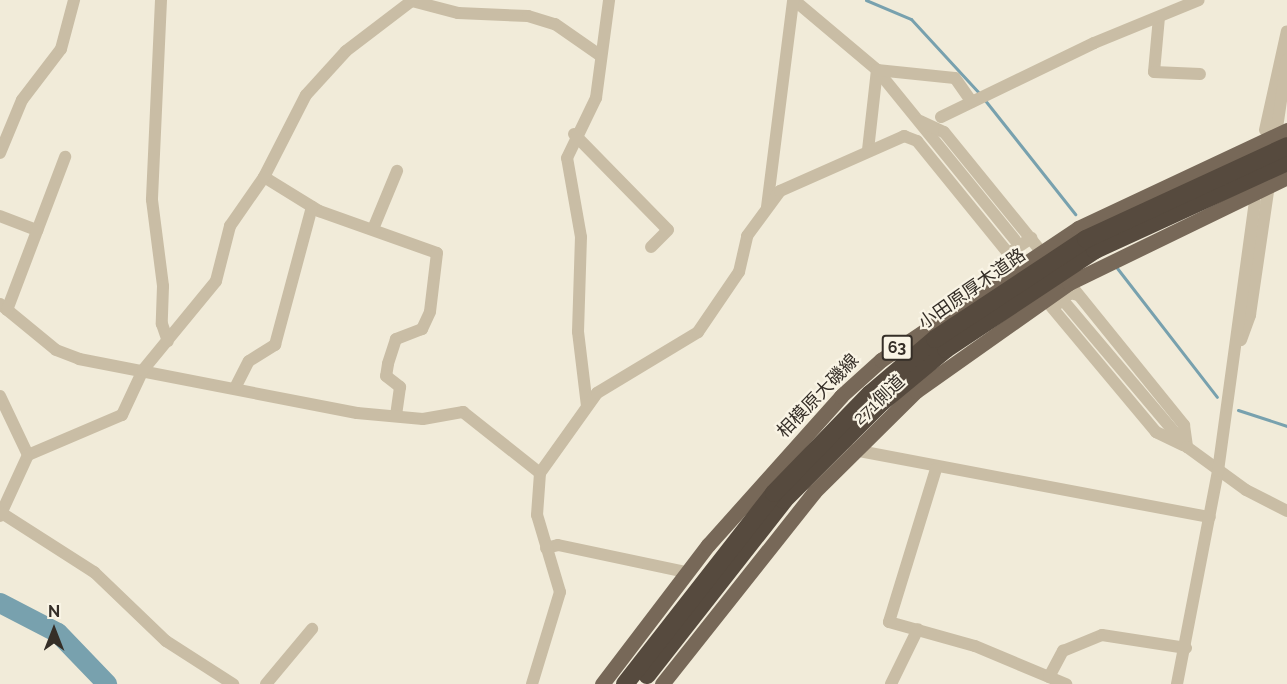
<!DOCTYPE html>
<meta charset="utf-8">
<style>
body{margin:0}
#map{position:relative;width:1287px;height:684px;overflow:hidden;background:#f1ebd9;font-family:Raleway,"Noto Sans JP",sans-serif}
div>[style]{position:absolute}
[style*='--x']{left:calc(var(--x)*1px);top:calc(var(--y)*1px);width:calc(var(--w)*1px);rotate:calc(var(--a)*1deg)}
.stream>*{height:3px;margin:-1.5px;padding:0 1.5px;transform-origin:1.5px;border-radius:1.5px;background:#78a1ae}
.river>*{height:20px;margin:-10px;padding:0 10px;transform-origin:10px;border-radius:10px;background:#78a1ae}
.minor>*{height:12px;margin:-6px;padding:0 6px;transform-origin:6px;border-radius:6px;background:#c9bda5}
.major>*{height:15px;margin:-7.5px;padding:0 7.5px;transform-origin:7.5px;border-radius:7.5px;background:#776858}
.highway>*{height:18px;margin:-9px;padding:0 9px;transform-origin:9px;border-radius:9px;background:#564a3e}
span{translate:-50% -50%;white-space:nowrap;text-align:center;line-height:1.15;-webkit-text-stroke:4.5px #f9f4e5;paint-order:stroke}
.shield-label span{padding:2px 4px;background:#f9f4e5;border:2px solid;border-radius:4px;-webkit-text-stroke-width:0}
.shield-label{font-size:16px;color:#352e27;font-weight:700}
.street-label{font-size:18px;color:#352e27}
.north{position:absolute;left:24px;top:600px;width:60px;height:60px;-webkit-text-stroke:4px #f9f4e5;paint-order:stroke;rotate:0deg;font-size:16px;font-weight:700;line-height:24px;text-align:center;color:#352e27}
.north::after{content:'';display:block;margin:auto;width:21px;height:27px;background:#352e27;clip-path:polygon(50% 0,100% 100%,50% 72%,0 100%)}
</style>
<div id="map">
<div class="stream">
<i style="--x:866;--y:0;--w:49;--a:22.9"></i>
<i style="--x:911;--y:19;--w:102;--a:47.4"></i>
<i style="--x:984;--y:99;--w:147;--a:51.6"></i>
<i style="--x:1117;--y:268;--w:163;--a:52.2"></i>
<i style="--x:1238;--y:410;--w:52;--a:18.1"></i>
</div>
<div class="river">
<i style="--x:0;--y:603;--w:65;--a:27.3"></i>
<i style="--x:58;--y:633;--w:71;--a:46.1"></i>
</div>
<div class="minor">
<i style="--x:161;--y:0;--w:200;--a:92.6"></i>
<i style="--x:152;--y:200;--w:87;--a:82.7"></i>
<i style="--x:163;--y:286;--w:38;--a:92"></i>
<i style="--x:162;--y:324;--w:18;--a:71"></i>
<i style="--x:794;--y:0;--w:109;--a:40.1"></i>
<i style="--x:877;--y:70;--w:219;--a:50.9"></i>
<i style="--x:412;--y:1;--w:48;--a:14.6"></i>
<i style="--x:458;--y:13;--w:70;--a:2.5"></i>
<i style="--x:528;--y:16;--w:28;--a:17"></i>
<i style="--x:555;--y:24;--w:56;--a:34.8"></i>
<i style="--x:1159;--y:17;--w:55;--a:95.2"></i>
<i style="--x:1154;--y:72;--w:46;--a:2.5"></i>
<i style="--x:941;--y:117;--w:170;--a:-25.8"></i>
<i style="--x:1094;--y:43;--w:113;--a:-22.3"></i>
<i style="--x:920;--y:121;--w:26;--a:25"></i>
<i style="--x:944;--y:132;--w:152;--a:50.9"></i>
<i style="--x:1265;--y:130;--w:101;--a:-77.5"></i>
<i style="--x:574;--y:134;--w:134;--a:45.6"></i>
<i style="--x:668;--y:230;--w:24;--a:135"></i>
<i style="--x:1276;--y:135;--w:76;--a:-81.7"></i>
<i style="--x:868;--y:150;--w:81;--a:-83.6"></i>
<i style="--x:877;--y:70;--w:78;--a:5.9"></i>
<i style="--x:955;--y:78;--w:29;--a:55"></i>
<i style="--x:0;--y:153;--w:57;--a:-67.5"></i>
<i style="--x:22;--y:100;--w:64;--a:-52.6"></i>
<i style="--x:61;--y:49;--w:51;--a:-75.1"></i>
<i style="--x:264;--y:177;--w:65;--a:31.7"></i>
<i style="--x:319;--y:211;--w:125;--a:19.6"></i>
<i style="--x:437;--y:253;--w:59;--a:96.8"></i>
<i style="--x:430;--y:312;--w:19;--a:115"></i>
<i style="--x:422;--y:329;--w:28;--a:159"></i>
<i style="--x:396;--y:339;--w:26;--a:108"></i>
<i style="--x:388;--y:364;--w:12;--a:99"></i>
<i style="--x:386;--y:376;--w:18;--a:38"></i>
<i style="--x:400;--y:387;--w:29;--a:98"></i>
<i style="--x:767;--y:207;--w:209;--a:-82.8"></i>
<i style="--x:0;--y:216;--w:40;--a:21"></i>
<i style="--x:373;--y:229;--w:63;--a:-67.5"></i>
<i style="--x:1009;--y:253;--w:27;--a:-34"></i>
<i style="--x:1069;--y:283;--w:183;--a:51"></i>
<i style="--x:1184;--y:425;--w:22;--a:82"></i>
<i style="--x:1044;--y:298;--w:175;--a:50.1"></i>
<i style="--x:1156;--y:432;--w:30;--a:26"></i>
<i style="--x:0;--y:304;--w:72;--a:39.4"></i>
<i style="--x:56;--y:350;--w:25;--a:21"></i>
<i style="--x:79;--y:359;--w:283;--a:11"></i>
<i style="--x:357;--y:413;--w:66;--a:5.2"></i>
<i style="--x:423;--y:419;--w:41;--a:-9.9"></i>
<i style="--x:463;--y:412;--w:98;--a:38.4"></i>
<i style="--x:1067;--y:305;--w:186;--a:49.8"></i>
<i style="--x:1187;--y:447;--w:73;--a:36.1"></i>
<i style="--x:1246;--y:490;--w:46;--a:27.1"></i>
<i style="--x:1053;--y:308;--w:23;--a:-41"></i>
<i style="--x:1070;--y:293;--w:8;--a:14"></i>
<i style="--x:7;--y:310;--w:164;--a:-69.2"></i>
<i style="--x:1241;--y:340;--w:27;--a:-70"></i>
<i style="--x:1250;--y:315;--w:131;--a:-81.7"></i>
<i style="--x:235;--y:388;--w:30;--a:-63"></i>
<i style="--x:249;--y:361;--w:31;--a:-32"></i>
<i style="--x:275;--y:345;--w:143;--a:-75"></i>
<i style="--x:0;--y:396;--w:65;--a:64.6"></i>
<i style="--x:28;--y:455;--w:67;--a:114.7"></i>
<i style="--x:587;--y:406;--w:75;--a:-96.9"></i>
<i style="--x:578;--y:332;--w:95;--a:-88.2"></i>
<i style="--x:581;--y:237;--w:80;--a:-100"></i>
<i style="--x:567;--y:158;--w:67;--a:-64.2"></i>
<i style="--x:596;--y:98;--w:99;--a:-82.4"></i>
<i style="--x:854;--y:450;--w:362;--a:10.7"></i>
<i style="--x:28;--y:455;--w:102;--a:-23.1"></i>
<i style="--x:122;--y:415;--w:50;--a:-65"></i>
<i style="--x:143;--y:370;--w:115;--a:-50.6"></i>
<i style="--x:216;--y:281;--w:57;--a:-75.7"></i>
<i style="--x:230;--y:226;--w:60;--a:-55.2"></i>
<i style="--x:264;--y:177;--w:92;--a:-62.9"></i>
<i style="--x:306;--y:95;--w:59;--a:-47.7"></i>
<i style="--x:346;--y:51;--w:84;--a:-37.3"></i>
<i style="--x:936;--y:469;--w:160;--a:107.1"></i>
<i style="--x:889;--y:622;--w:89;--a:15.6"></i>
<i style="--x:975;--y:646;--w:99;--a:22.7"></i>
<i style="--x:0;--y:512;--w:112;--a:32.6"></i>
<i style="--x:94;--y:572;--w:100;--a:43.8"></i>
<i style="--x:166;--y:641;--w:80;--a:32.7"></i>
<i style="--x:546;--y:548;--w:12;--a:-14"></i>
<i style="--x:558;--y:545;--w:131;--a:11.9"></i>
<i style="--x:1049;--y:677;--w:30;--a:-62"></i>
<i style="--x:1063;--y:651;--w:42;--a:-22.3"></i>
<i style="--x:1102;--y:635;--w:85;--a:8.8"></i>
<i style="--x:266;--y:684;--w:72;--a:-50.1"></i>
<i style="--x:532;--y:684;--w:96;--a:-73.1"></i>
<i style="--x:560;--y:592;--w:80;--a:-106.6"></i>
<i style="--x:537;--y:515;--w:42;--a:-85.9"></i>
<i style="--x:540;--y:473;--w:98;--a:-54.5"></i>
<i style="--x:597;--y:393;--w:118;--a:-31.1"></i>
<i style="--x:698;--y:332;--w:73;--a:-55.7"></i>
<i style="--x:739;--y:272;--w:37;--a:-77"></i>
<i style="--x:747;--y:236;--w:56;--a:-53.7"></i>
<i style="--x:780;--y:191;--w:136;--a:-23.9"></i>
<i style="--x:904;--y:136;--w:14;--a:21"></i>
<i style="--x:917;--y:141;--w:159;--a:50.9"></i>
<i style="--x:891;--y:684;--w:61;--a:-63.9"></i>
<i style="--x:1177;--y:684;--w:217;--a:-79.1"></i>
<i style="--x:1218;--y:471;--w:272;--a:-82.2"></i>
</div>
<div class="major">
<i style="--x:602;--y:684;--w:175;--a:-52.7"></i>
<i style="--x:708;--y:545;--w:200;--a:-48.2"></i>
<i style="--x:841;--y:396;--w:54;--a:-42"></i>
<i style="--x:881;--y:360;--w:237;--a:-33.8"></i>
<i style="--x:1078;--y:228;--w:231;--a:-25.1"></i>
<i style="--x:662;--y:684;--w:245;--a:-51.6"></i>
<i style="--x:814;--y:492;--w:144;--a:-44.7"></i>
<i style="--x:916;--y:391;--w:187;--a:-35.2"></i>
<i style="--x:1069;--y:283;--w:242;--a:-25.9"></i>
</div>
<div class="highway">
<i style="--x:647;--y:675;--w:222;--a:-51.9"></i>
<i style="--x:784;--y:500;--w:139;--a:-45"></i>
<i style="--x:882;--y:402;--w:83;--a:-39.6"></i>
<i style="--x:946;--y:349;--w:179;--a:-33.6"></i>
<i style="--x:1095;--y:250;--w:211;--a:-24.6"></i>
<i style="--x:625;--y:684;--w:242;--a:-52"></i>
<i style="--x:774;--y:493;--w:138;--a:-45.9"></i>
<i style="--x:870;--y:394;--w:85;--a:-40.2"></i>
<i style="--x:935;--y:339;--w:181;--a:-33.5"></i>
<i style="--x:1086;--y:239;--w:221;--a:-24.8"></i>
</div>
<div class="shield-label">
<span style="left:897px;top:348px">63</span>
</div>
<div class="street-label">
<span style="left:972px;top:289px;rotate:-35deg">小田原厚木道路</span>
<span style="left:818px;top:396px;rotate:-46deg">相模原大磯線</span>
<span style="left:879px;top:400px;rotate:-43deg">271側道</span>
</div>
<div class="north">N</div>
</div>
